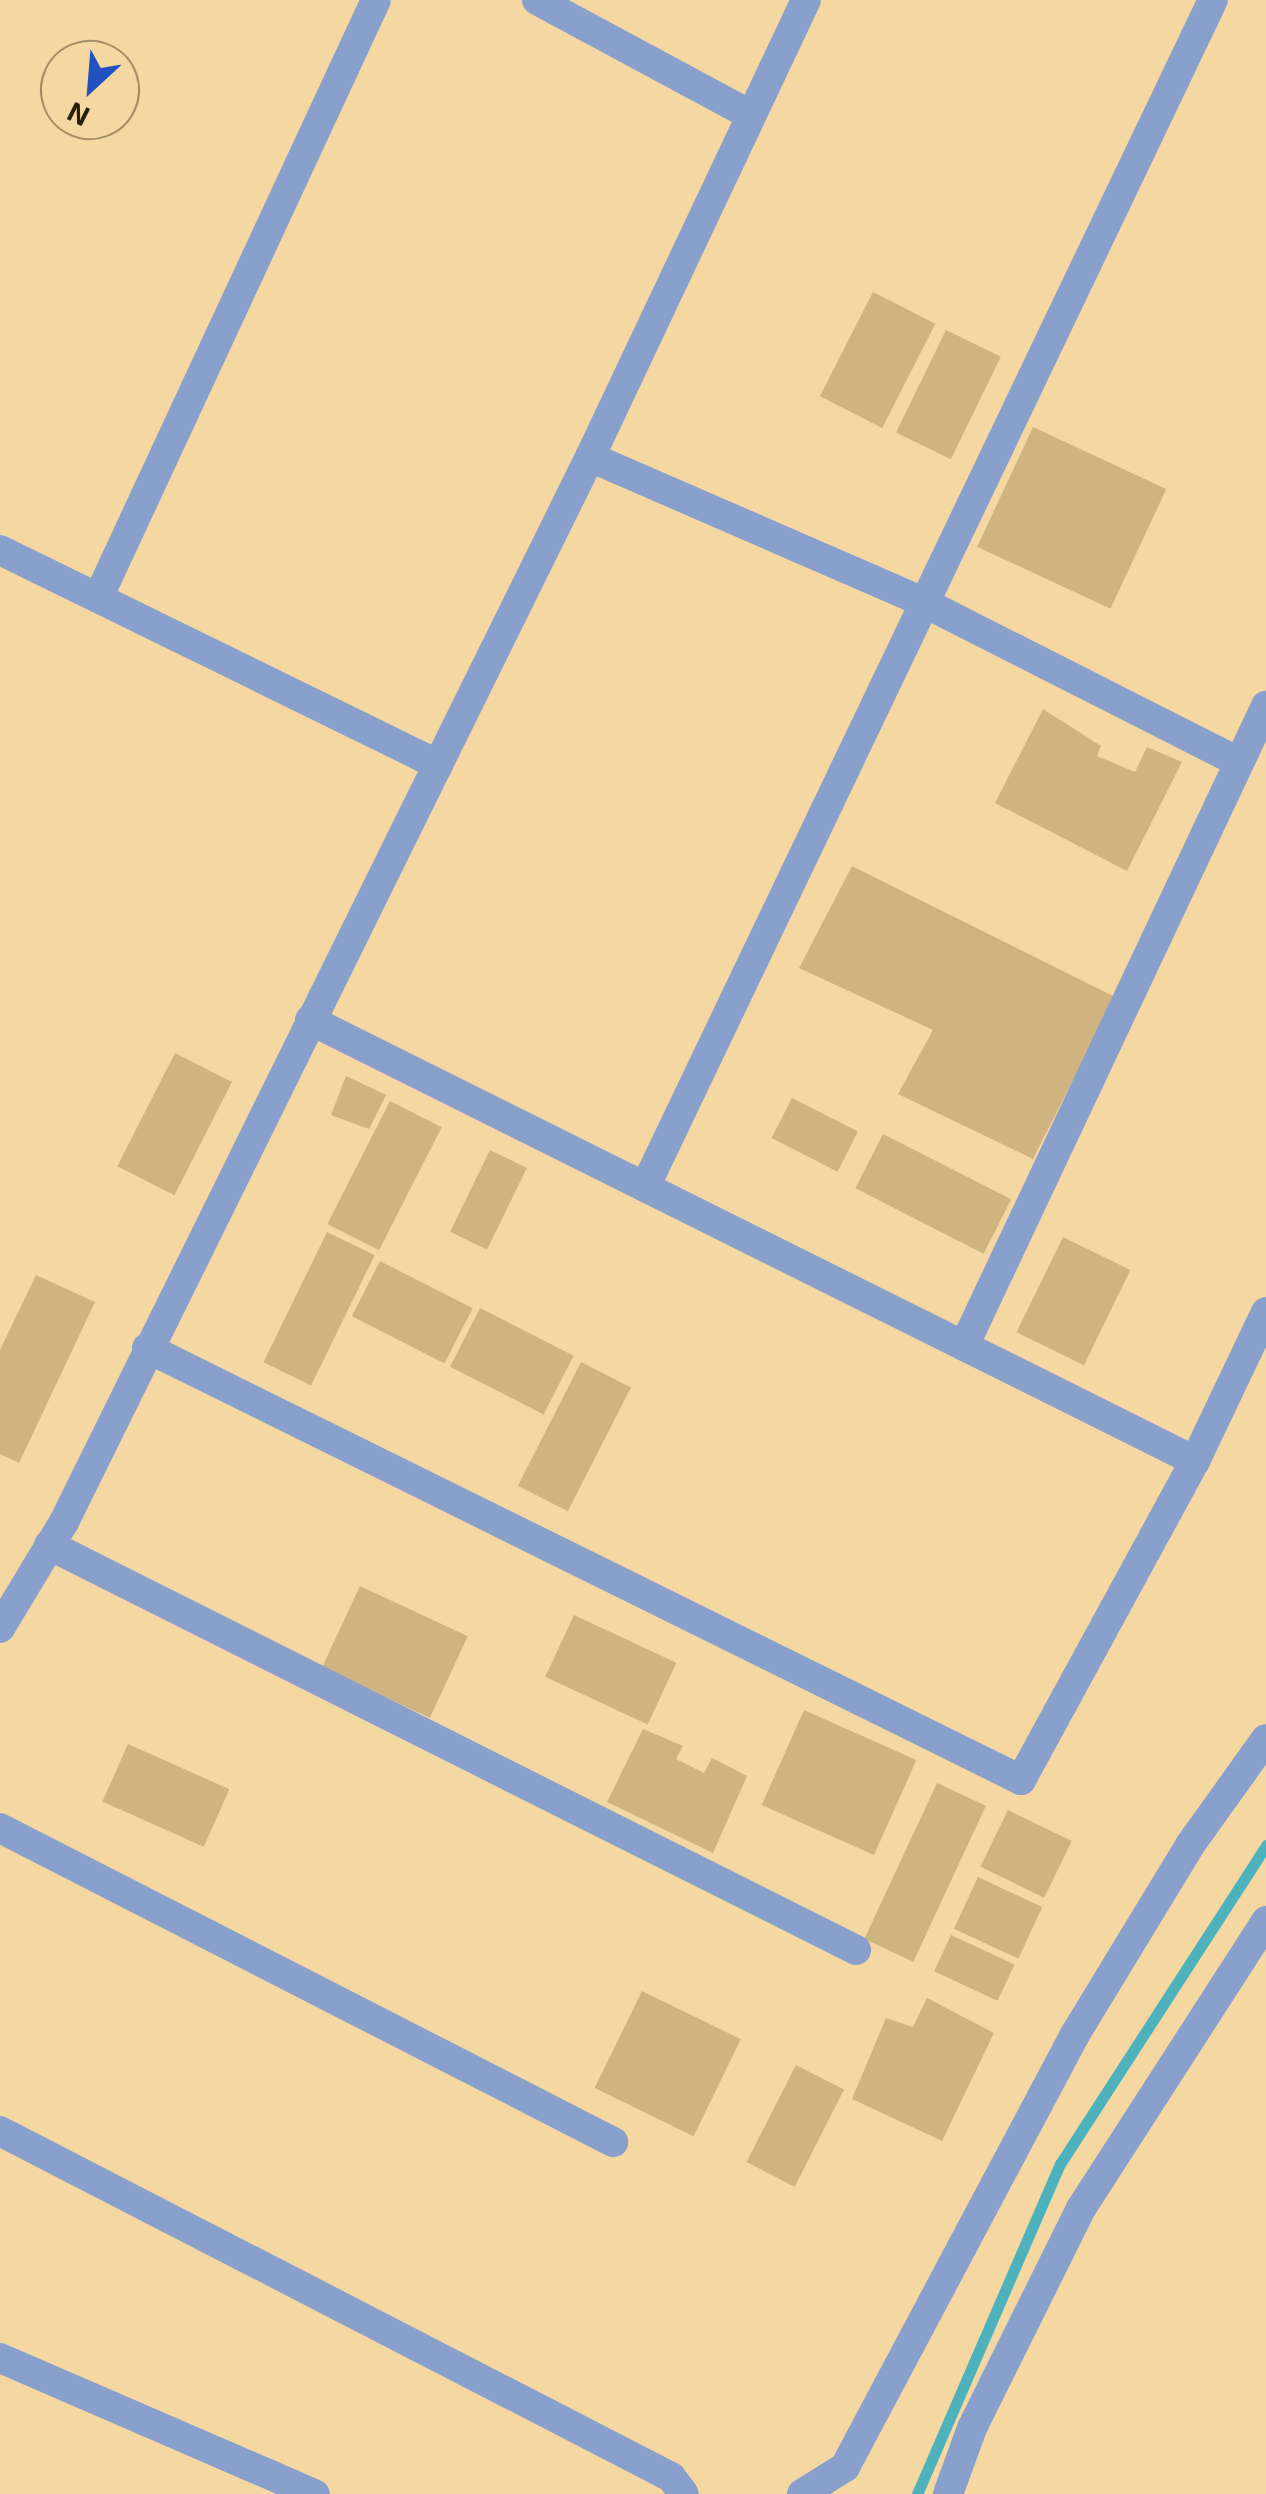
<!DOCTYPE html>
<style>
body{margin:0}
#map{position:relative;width:1266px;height:2494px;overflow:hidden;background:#f4d7a1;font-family:"Exo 2",sans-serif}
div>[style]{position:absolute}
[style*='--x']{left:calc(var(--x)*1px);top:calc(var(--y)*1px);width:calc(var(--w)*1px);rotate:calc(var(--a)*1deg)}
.stream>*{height:11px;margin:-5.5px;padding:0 5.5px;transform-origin:5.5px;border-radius:5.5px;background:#4db2bb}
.building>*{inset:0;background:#d0b47f;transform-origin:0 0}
.minor>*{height:30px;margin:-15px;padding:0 15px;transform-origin:15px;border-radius:15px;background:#89a0cc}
span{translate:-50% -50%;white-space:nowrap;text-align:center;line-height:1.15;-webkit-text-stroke:9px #f4d7a1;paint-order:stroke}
.north{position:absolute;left:40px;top:40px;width:100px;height:100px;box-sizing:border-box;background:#f4d7a1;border:2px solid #a38e65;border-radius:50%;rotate:206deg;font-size:28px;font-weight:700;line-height:40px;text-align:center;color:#2a200a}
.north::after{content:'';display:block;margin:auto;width:35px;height:45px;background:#2252c0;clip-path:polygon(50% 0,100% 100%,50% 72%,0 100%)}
</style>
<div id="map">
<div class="stream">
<i style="--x:917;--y:2494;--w:360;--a:-66.6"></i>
<i style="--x:1060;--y:2164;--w:380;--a:-57.1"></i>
</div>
<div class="building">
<i style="left:873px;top:292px;width:70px;height:117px;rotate:27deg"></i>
<i style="left:946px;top:330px;width:61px;height:114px;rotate:26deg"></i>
<i style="left:1033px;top:427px;width:147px;height:132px;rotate:25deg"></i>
<i style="clip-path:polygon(1043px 709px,1101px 746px,1097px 756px,1135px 772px,1147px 747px,1182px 762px,1127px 871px,995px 803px)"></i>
<i style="clip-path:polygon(852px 866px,1115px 997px,1033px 1159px,898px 1094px,933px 1030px,799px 968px)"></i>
<i style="left:175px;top:1053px;width:64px;height:127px;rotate:27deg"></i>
<i style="clip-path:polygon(346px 1076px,386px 1095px,369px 1129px,331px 1115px)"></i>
<i style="left:792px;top:1098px;width:74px;height:45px;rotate:27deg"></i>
<i style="left:390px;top:1101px;width:58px;height:138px;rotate:27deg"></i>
<i style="left:883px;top:1134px;width:144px;height:61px;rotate:27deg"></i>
<i style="left:490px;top:1150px;width:41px;height:91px;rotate:26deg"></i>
<i style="left:327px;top:1232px;width:53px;height:145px;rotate:26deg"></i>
<i style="left:1063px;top:1237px;width:75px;height:106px;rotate:26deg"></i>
<i style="left:380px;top:1261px;width:104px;height:62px;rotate:27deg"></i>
<i style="clip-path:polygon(36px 1275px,95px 1302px,19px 1463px,0 1454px,0 1350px)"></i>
<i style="left:480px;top:1308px;width:105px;height:66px;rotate:27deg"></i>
<i style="left:581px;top:1362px;width:56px;height:139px;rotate:27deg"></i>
<i style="left:360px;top:1586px;width:119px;height:90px;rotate:25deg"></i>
<i style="left:574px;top:1615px;width:113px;height:68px;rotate:25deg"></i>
<i style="left:804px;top:1710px;width:123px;height:104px;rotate:24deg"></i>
<i style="clip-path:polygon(643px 1729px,683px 1746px,676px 1759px,704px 1773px,712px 1758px,747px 1776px,713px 1853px,607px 1802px)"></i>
<i style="left:128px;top:1744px;width:111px;height:63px;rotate:24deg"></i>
<i style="left:937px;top:1783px;width:54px;height:172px;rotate:25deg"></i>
<i style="left:1008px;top:1810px;width:71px;height:63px;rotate:26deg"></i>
<i style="left:978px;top:1877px;width:71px;height:57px;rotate:25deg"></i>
<i style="left:951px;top:1935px;width:70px;height:40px;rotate:25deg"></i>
<i style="left:642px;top:1991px;width:110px;height:108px;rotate:26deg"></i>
<i style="clip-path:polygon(927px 1998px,994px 2033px,942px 2141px,852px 2099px,886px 2018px,913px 2027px)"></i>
<i style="left:796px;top:2065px;width:54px;height:109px;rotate:27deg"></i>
</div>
<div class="minor">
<i style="--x:537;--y:0;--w:241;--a:28.3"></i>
<i style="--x:590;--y:457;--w:363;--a:23.5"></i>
<i style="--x:923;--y:602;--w:353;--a:26.9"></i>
<i style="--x:0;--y:550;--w:488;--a:26.1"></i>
<i style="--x:98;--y:598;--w:659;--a:-65.07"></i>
<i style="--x:310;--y:1020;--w:989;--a:26.49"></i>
<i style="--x:645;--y:1187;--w:1316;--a:-64.43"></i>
<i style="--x:964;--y:1346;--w:708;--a:-64.74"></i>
<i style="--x:147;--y:1348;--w:975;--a:26.3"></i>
<i style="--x:1021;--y:1780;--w:363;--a:-61.4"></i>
<i style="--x:1195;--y:1461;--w:165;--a:-64.5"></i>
<i style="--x:49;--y:1545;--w:903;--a:26.65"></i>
<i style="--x:0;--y:1628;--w:124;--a:-58.9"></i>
<i style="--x:64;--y:1522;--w:1188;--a:-63.72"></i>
<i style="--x:590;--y:457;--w:505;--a:-64.7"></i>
<i style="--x:0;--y:1828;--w:689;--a:27.12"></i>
<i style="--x:0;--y:2131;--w:755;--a:27.28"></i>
<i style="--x:671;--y:2477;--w:21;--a:53"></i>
<i style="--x:0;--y:2358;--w:343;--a:23.4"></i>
<i style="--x:802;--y:2494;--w:51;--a:-32.1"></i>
<i style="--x:845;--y:2467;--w:488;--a:-62"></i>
<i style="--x:1074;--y:2036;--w:223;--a:-58.7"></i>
<i style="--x:1190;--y:1845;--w:130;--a:-54.4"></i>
<i style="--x:948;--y:2494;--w:70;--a:-70"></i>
<i style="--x:972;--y:2428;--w:243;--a:-63.6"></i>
<i style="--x:1080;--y:2210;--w:344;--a:-57.2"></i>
</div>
<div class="north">N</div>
</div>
